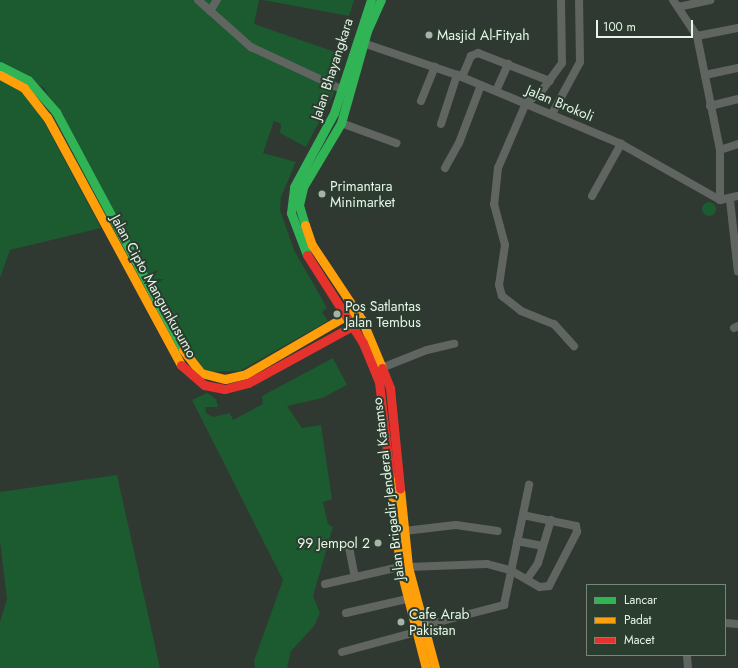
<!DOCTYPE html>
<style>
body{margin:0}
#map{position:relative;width:738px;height:668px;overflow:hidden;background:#2f3931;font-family:Jost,sans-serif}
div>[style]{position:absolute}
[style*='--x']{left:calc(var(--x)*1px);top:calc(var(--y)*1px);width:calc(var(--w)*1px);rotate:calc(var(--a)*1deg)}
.green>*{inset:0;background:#1c5a2f}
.round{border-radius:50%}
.street>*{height:8px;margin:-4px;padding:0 4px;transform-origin:4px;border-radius:4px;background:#616562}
.fast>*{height:9px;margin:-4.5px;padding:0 4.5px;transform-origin:4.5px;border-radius:4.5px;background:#30b455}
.slow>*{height:9px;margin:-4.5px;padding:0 4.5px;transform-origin:4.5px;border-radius:4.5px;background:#ff9f0a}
.jam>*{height:9px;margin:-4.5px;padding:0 4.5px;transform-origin:4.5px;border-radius:4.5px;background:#e5322d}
.dots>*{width:11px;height:11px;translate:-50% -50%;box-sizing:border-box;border:2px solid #2b3d2e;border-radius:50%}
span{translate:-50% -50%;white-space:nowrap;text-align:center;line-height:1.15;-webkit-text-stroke:4px #2b3d2e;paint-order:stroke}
.poi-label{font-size:14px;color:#e8f3ea}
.left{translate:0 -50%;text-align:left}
.right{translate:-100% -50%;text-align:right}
.street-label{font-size:14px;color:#e8f3ea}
.legend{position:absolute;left:586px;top:584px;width:140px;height:72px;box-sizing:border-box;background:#2b3d2e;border:1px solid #778679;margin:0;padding:5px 7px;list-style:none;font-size:12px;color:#e8f3ea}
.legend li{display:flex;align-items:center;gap:8px;height:20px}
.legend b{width:20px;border:1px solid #778679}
.scale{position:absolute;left:596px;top:20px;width:97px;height:18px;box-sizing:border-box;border:2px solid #e8f3ea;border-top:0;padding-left:5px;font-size:12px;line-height:14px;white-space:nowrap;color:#e8f3ea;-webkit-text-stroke:3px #2b3d2e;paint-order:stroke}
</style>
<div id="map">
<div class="green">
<i style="clip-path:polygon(0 0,259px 0,254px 24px,341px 54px,333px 95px,306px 147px,280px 133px,281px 124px,274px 121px,263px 153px,296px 162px,281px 197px,280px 210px,294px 250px,327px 308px,322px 312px,328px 321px,240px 371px,209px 372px,195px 365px,44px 88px,0 61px)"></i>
<i style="clip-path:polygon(263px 0,354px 0,349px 16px)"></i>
<i style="clip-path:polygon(0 80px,21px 89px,33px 101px,101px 228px,10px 250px,0 278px)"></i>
<i class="round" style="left:702px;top:202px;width:14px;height:14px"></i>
<i style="clip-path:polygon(333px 358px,347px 385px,322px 398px,287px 406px,302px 428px,321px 425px,332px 499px,323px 502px,328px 524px,333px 527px,313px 596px,320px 613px,314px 626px,291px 651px,287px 668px,255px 668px,254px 661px,283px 580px,192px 400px,207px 393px,216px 399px,218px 407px,205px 407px,206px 413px,213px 417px,230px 413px,233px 420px,263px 404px,262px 396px)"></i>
<i style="clip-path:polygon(117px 475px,160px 668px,0 668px,0 622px,7px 599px,0 541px,0 492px)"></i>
</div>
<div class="street">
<i style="--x:198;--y:0;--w:71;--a:41.6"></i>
<i style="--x:251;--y:47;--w:99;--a:25"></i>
<i style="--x:561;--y:0;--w:63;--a:89.1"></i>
<i style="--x:562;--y:63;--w:36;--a:126"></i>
<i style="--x:541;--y:92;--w:19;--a:144"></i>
<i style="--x:526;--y:103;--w:71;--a:113.3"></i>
<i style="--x:498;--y:168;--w:36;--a:96"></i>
<i style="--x:494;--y:204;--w:42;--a:75"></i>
<i style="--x:505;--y:245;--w:40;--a:98.5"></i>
<i style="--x:499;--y:285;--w:11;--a:75"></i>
<i style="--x:502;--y:296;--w:24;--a:38"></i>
<i style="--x:521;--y:311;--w:35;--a:22"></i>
<i style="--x:554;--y:324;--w:30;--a:48"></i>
<i style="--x:673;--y:0;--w:43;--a:56.3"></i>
<i style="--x:697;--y:36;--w:116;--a:78.6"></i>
<i style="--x:720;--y:150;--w:50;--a:90"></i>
<i style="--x:678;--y:7;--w:33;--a:-12"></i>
<i style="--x:210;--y:11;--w:13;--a:-58"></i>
<i style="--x:697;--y:36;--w:42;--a:-11"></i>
<i style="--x:363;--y:43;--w:99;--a:18.8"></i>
<i style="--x:457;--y:75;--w:178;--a:22.8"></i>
<i style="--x:621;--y:144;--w:114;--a:29.5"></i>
<i style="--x:720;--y:200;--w:18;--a:-13"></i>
<i style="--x:705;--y:75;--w:34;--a:-12"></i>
<i style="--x:462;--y:77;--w:23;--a:-67"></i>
<i style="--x:471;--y:56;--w:8;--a:-23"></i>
<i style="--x:478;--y:53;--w:77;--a:21.3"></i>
<i style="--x:496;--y:91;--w:30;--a:-66"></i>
<i style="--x:421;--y:101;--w:37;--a:-68"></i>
<i style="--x:710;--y:106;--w:29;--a:-14"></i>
<i style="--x:552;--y:114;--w:59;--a:-61.7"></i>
<i style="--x:580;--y:62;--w:62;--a:-90.9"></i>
<i style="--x:341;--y:123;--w:59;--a:20"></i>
<i style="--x:441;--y:124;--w:52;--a:-71.9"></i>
<i style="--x:720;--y:150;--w:19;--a:-18"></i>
<i style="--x:445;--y:168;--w:29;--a:-61"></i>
<i style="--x:459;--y:143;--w:62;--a:-69.2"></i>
<i style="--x:592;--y:196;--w:60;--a:-60.9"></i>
<i style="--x:730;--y:200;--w:72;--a:83.7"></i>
<i style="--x:734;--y:328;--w:4;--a:-27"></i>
<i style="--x:384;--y:367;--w:46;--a:-21.6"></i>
<i style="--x:427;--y:350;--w:28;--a:-13"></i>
<i style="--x:404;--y:531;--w:52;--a:-6.6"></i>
<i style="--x:456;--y:525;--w:42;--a:8.1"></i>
<i style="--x:517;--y:541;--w:26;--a:11"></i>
<i style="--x:349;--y:547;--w:31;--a:79"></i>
<i style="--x:408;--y:567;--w:79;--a:-2.2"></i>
<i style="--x:487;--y:564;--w:24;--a:15"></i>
<i style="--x:510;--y:570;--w:34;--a:30"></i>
<i style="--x:540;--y:587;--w:9;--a:-6"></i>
<i style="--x:549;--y:586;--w:61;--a:-62.6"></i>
<i style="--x:577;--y:532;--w:6;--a:-99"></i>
<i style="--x:576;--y:526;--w:54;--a:-168.3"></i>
<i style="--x:527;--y:579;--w:19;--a:-55"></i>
<i style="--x:538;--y:563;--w:45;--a:-73.2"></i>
<i style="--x:325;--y:584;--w:77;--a:-12.8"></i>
<i style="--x:346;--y:613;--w:63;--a:-12.9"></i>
<i style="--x:725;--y:623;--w:13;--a:4"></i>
<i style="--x:423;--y:626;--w:84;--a:-14.5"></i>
<i style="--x:504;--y:605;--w:123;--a:-78.2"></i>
<i style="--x:342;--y:652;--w:77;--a:-15.1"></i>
<i style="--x:687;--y:655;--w:13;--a:86"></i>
</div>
<div class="fast">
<i style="--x:0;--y:66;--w:31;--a:27"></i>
<i style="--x:28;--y:80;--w:43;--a:48.8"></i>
<i style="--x:56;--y:112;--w:270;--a:61.9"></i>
<i style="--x:305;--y:225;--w:21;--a:-107"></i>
<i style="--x:299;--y:205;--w:18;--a:-77"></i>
<i style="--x:303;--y:187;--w:74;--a:-59.3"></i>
<i style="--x:341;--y:123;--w:96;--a:-74.2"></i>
<i style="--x:367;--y:31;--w:34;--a:-66"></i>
<i style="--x:307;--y:255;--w:45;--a:-110.9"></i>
<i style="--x:291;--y:213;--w:26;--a:-83"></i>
<i style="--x:294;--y:187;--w:84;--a:-61.6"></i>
<i style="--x:334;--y:113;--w:119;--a:-71.9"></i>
</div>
<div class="slow">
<i style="--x:0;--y:75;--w:27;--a:28"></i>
<i style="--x:24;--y:88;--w:37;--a:52"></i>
<i style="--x:47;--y:117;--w:282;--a:61.6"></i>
<i style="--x:305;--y:225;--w:21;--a:71"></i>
<i style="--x:312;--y:245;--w:90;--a:56.3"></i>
<i style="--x:362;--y:320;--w:52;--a:67.4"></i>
<i style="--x:183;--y:350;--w:29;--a:52"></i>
<i style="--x:201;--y:373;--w:25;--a:14"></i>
<i style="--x:225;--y:379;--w:22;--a:-13"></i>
<i style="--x:246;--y:374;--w:121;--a:-30.2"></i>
<i style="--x:390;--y:475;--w:93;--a:83.8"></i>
<i style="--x:400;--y:567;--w:104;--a:75.6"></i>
<i style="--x:400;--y:489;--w:78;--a:84.1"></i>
<i style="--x:408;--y:567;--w:105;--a:75"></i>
</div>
<div class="jam">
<i style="--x:307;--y:255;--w:104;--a:57.5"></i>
<i style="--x:363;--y:343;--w:42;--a:67.7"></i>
<i style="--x:379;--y:382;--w:94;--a:83.3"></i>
<i style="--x:181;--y:365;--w:30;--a:41"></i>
<i style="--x:204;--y:385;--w:21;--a:11"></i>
<i style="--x:225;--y:389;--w:24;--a:-15"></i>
<i style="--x:248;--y:383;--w:125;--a:-28.6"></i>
<i style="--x:382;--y:368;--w:22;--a:68"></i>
<i style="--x:390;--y:388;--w:101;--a:84.3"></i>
</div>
<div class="dots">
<i style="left:429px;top:35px;background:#a7b2a9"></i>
<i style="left:322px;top:194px;background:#a7b2a9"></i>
<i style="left:337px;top:314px;background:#a7b2a9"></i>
<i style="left:378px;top:543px;background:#a7b2a9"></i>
<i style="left:401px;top:622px;background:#a7b2a9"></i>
</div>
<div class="poi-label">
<span class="left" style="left:437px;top:35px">Masjid Al-Fityah</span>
<span class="left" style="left:330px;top:194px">Primantara<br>Minimarket</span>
<span class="left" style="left:345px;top:314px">Pos Satlantas<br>Jalan Tembus</span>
<span class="right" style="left:370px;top:543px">99 Jempol 2</span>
<span class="left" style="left:409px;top:622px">Cafe Arab<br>Pakistan</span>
</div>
<div class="street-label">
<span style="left:332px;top:69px;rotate:-72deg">Jalan Bhayangkara</span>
<span style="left:560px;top:103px;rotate:23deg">Jalan Brokoli</span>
<span style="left:154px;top:286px;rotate:61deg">Jalan Cipto Mangunkusumo</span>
<span style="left:388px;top:489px;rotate:-97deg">Jalan Brigadir Jenderal Katamso</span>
</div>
<ul class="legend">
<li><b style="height:5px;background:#30b455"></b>Lancar</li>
<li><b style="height:5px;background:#ff9f0a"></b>Padat</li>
<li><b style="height:5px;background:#e5322d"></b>Macet</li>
</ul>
<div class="scale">100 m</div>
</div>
